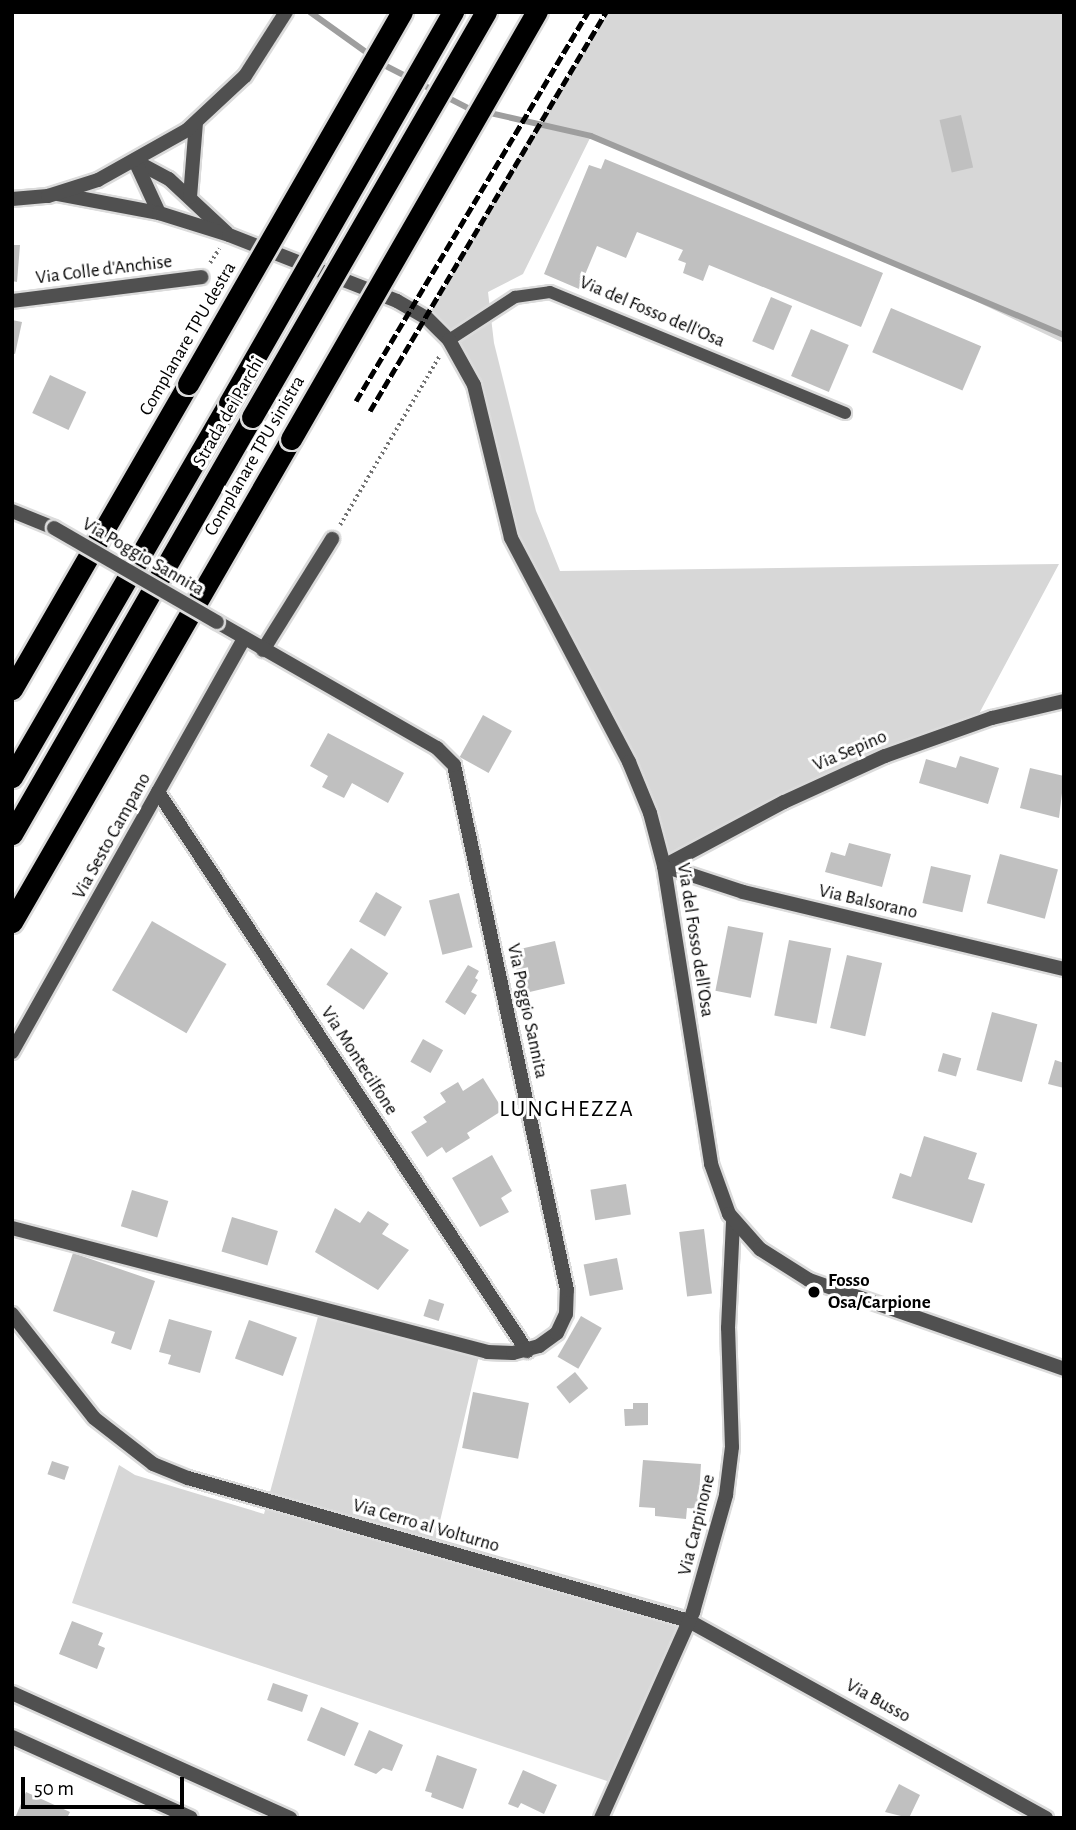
<!DOCTYPE html>
<style>
body{margin:0}
#map{position:relative;width:1076px;height:1830px;overflow:hidden;background:#fff;font-family:"Alegreya Sans",sans-serif}
div>[style]{position:absolute}
[style*='--x']{left:calc(var(--x)*1px);top:calc(var(--y)*1px);width:calc(var(--w)*1px);rotate:calc(var(--a)*1deg)}
.green>*{inset:0;background:#d7d7d7}
.stream>*{height:6px;margin:-3px;padding:0 3px;transform-origin:3px;border-radius:3px;background:#9e9e9e}
.building>*{inset:0;background:#c0c0c0;transform-origin:0 0}
.path>*{height:3.5px;margin-top:-1.75px;transform-origin:0;background:repeating-linear-gradient(90deg,#727272 0 2px,transparent 0 5.5px)}
.roads{filter:drop-shadow(2px 0 #dbdbdb) drop-shadow(-2px 0 #dbdbdb) drop-shadow(0 2px #dbdbdb) drop-shadow(0 -2px #dbdbdb)}
.service>*{height:12px;margin:-6px;padding:0 6px;transform-origin:6px;border-radius:6px;background:#505050}
.pedestrian>*{height:14px;margin:-7px;padding:0 7px;transform-origin:7px;border-radius:7px;background:#505050}
.minor>*{height:14px;margin:-7px;padding:0 7px;transform-origin:7px;border-radius:7px;background:#505050}
.tertiary>*{height:14px;margin:-7px;padding:0 7px;transform-origin:7px;border-radius:7px;background:#505050}
.motorway>*{height:21px;margin:-10.5px;padding:0 10.5px;transform-origin:10.5px;border-radius:10.5px;background:#000}
.rail>*{height:5px;margin-top:-2.5px;transform-origin:0;background:repeating-linear-gradient(90deg,#000 0 10px,transparent 0 13.5px)}
.bridges{filter:drop-shadow(2px 0 #dbdbdb) drop-shadow(-2px 0 #dbdbdb) drop-shadow(0 2px #dbdbdb) drop-shadow(0 -2px #dbdbdb)}
.minor-bridge>*{height:14px;margin:-7px;padding:0 7px;transform-origin:7px;border-radius:7px;background:#505050}
.motorway-bridge>*{height:21px;margin:-10.5px;padding:0 10.5px;transform-origin:10.5px;border-radius:10.5px;background:#000}
.dots>*{width:19px;height:19px;translate:-50% -50%;box-sizing:border-box;border:4px solid #fff;border-radius:50%}
span{translate:-50% -50%;white-space:nowrap;text-align:center;line-height:1.15;-webkit-text-stroke:6px #fff;paint-order:stroke}
.street-label{font-size:19px;color:#000}
.poi-label{font-size:19px;color:#000;font-weight:700}
.left{translate:0 -50%;text-align:left}
.quarter-label{font-size:23px;color:#000;letter-spacing:2px}
.frame{position:absolute;inset:0;border:14px solid #000;pointer-events:none}
.scale{position:absolute;left:21px;top:1777px;width:163px;height:32px;box-sizing:border-box;border:4px solid #000;border-top:0;padding-left:9px;font-size:21px;line-height:24px;white-space:nowrap;color:#000;-webkit-text-stroke:5px #fff;paint-order:stroke}
</style>
<div id="map">
<div class="green">
<i style="clip-path:polygon(608px 12px,1064px 12px,1064px 343px,885px 258px,591px 136px,523px 274px,488px 292px,494px 343px,536px 511px,560px 571px,1059px 564px,974px 723px,784px 802px,664px 866px,650px 813px,528px 573px,476px 392px,427px 318px,527px 141px)"></i>
<i style="clip-path:polygon(319px 1313px,479px 1356px,436px 1538px,684px 1609px,610px 1782px,72px 1603px,119px 1465px,135px 1475px,264px 1514px)"></i>
</div>
<div class="stream">
<i style="--x:310;--y:12;--w:91;--a:35.6"></i>
<i style="--x:384;--y:65;--w:94;--a:27.1"></i>
<i style="--x:468;--y:108;--w:126;--a:12.8"></i>
<i style="--x:591;--y:136;--w:513;--a:22.82"></i>
</div>
<div class="building">
<i style="left:961px;top:115px;width:54px;height:22px;rotate:77deg"></i>
<i style="clip-path:polygon(605px 159px,883px 273px,861px 327px,709px 265px,703px 281px,683px 273px,686px 263px,678px 260px,683px 250px,637px 232px,626px 258px,597px 246px,579px 289px,544px 274px,589px 165px,601px 169px)"></i>
<i style="clip-path:polygon(12px 245px,20px 245px,17px 282px,12px 281px)"></i>
<i style="left:771px;top:297px;width:23px;height:48px;rotate:23deg"></i>
<i style="left:891px;top:308px;width:98px;height:48px;rotate:23deg"></i>
<i style="clip-path:polygon(12px 320px,22px 322px,15px 354px,12px 353px)"></i>
<i style="left:811px;top:329px;width:41px;height:51px;rotate:23deg"></i>
<i style="left:50px;top:375px;width:40px;height:42px;rotate:25deg"></i>
<i style="left:483px;top:715px;width:33px;height:48px;rotate:29deg"></i>
<i style="clip-path:polygon(328px 733px,404px 773px,388px 803px,352px 783px,344px 798px,322px 787px,328px 776px,310px 766px)"></i>
<i style="clip-path:polygon(960px 756px,999px 768px,988px 804px,919px 783px,926px 759px,956px 768px)"></i>
<i style="clip-path:polygon(1030px 768px,1064px 776px,1059px 818px,1020px 808px)"></i>
<i style="clip-path:polygon(849px 843px,891px 854px,882px 887px,825px 872px,831px 852px,845px 856px)"></i>
<i style="left:1000px;top:854px;width:60px;height:51px;rotate:15deg"></i>
<i style="left:931px;top:866px;width:41px;height:38px;rotate:13deg"></i>
<i style="left:376px;top:892px;width:30px;height:34px;rotate:30deg"></i>
<i style="left:459px;top:893px;width:56px;height:31px;rotate:76deg"></i>
<i style="left:152px;top:921px;width:86px;height:80px;rotate:30deg"></i>
<i style="left:728px;top:926px;width:36px;height:66px;rotate:11deg"></i>
<i style="left:789px;top:940px;width:43px;height:77px;rotate:11deg"></i>
<i style="left:555px;top:941px;width:44px;height:46px;rotate:77deg"></i>
<i style="left:351px;top:948px;width:45px;height:44px;rotate:34deg"></i>
<i style="left:847px;top:955px;width:36px;height:75px;rotate:13deg"></i>
<i style="clip-path:polygon(468px 965px,479px 971px,475px 978px,478px 980px,471px 992px,477px 995px,465px 1015px,445px 1002px)"></i>
<i style="left:992px;top:1012px;width:47px;height:60px;rotate:15deg"></i>
<i style="left:423px;top:1039px;width:23px;height:26px;rotate:29deg"></i>
<i style="left:943px;top:1053px;width:19px;height:19px;rotate:16deg"></i>
<i style="clip-path:polygon(1055px 1060px,1064px 1063px,1064px 1088px,1048px 1084px)"></i>
<i style="clip-path:polygon(483px 1078px,503px 1110px,467px 1133px,470px 1138px,446px 1153px,442px 1147px,427px 1157px,411px 1132px,427px 1122px,423px 1117px,446px 1102px,440px 1093px,458px 1082px,463px 1091px)"></i>
<i style="clip-path:polygon(924px 1136px,977px 1153px,968px 1179px,985px 1184px,972px 1223px,892px 1198px,900px 1173px,911px 1177px)"></i>
<i style="clip-path:polygon(492px 1155px,512px 1191px,501px 1198px,509px 1212px,480px 1227px,452px 1178px)"></i>
<i style="left:626px;top:1184px;width:31px;height:36px;rotate:81deg"></i>
<i style="left:132px;top:1190px;width:38px;height:38px;rotate:17deg"></i>
<i style="clip-path:polygon(335px 1208px,360px 1223px,368px 1211px,389px 1224px,382px 1234px,409px 1250px,378px 1290px,315px 1252px)"></i>
<i style="left:232px;top:1217px;width:48px;height:36px;rotate:17deg"></i>
<i style="left:704px;top:1229px;width:65px;height:25px;rotate:83deg"></i>
<i style="clip-path:polygon(73px 1253px,155px 1281px,131px 1350px,111px 1343px,115px 1332px,53px 1311px)"></i>
<i style="left:617px;top:1258px;width:32px;height:34px;rotate:79deg"></i>
<i style="left:429px;top:1299px;width:16px;height:18px;rotate:18deg"></i>
<i style="left:581px;top:1316px;width:24px;height:47px;rotate:30deg"></i>
<i style="clip-path:polygon(169px 1319px,212px 1331px,200px 1373px,168px 1364px,171px 1355px,159px 1352px)"></i>
<i style="left:249px;top:1320px;width:51px;height:41px;rotate:20deg"></i>
<i style="left:575px;top:1372px;width:21px;height:24px;rotate:51deg"></i>
<i style="left:473px;top:1392px;width:57px;height:57px;rotate:11deg"></i>
<i style="clip-path:polygon(633px 1403px,648px 1403px,648px 1425px,625px 1426px,624px 1409px,633px 1409px)"></i>
<i style="clip-path:polygon(643px 1460px,701px 1464px,698px 1509px,687px 1508px,686px 1519px,655px 1516px,655px 1508px,639px 1507px)"></i>
<i style="left:52px;top:1461px;width:18px;height:14px;rotate:19deg"></i>
<i style="clip-path:polygon(72px 1621px,103px 1633px,98px 1645px,105px 1648px,97px 1669px,59px 1654px)"></i>
<i style="left:273px;top:1683px;width:37px;height:18px;rotate:19deg"></i>
<i style="left:321px;top:1707px;width:41px;height:36px;rotate:23deg"></i>
<i style="clip-path:polygon(369px 1730px,403px 1745px,392px 1771px,383px 1768px,376px 1774px,354px 1765px)"></i>
<i style="clip-path:polygon(437px 1755px,477px 1769px,463px 1809px,431px 1797px,432px 1793px,425px 1791px)"></i>
<i style="clip-path:polygon(523px 1770px,557px 1785px,544px 1814px,521px 1803px,518px 1808px,508px 1804px)"></i>
<i style="clip-path:polygon(899px 1784px,920px 1795px,909px 1818px,885px 1812px)"></i>
<i style="clip-path:polygon(26px 1792px,70px 1812px,67px 1818px,15px 1818px)"></i>
</div>
<div class="path">
<i style="--x:210;--y:263;--w:17;--a:-57"></i>
<i style="--x:340;--y:525;--w:195;--a:-59.5"></i>
</div>
<div class="roads">
<div class="service">
<i style="--x:449;--y:340;--w:79;--a:-33.1"></i>
<i style="--x:515;--y:297;--w:35;--a:-8"></i>
<i style="--x:550;--y:292;--w:319;--a:22.3"></i>
</div>
<div class="pedestrian">
<i style="--x:263;--y:650;--w:131;--a:-58.1"></i>
</div>
<div class="minor">
<i style="--x:12;--y:301;--w:191;--a:-7.2"></i>
<i style="--x:12;--y:511;--w:45;--a:22"></i>
<i style="--x:158;--y:792;--w:670;--a:56.57"></i>
<i style="--x:664;--y:866;--w:136;--a:-28.1"></i>
<i style="--x:784;--y:802;--w:111;--a:-24.5"></i>
<i style="--x:885;--y:756;--w:114;--a:-19.6"></i>
<i style="--x:992;--y:718;--w:74;--a:-13.3"></i>
<i style="--x:664;--y:866;--w:83;--a:18.2"></i>
<i style="--x:743;--y:892;--w:330;--a:13.5"></i>
<i style="--x:12;--y:1052;--w:474;--a:-60.7"></i>
<i style="--x:12;--y:1228;--w:491;--a:14.6"></i>
<i style="--x:487;--y:1352;--w:26;--a:2"></i>
<i style="--x:513;--y:1353;--w:27;--a:-15"></i>
<i style="--x:539;--y:1346;--w:22;--a:-36"></i>
<i style="--x:557;--y:1333;--w:21;--a:-65"></i>
<i style="--x:566;--y:1314;--w:24;--a:-88"></i>
<i style="--x:567;--y:1290;--w:537;--a:-102.15"></i>
<i style="--x:454;--y:765;--w:24;--a:-135"></i>
<i style="--x:437;--y:748;--w:254;--a:-150.2"></i>
<i style="--x:12;--y:1314;--w:132;--a:51.7"></i>
<i style="--x:94;--y:1418;--w:75;--a:37.9"></i>
<i style="--x:153;--y:1464;--w:38;--a:22"></i>
<i style="--x:188;--y:1478;--w:521;--a:15.93"></i>
<i style="--x:689;--y:1621;--w:408;--a:28.9"></i>
<i style="--x:12;--y:1693;--w:305;--a:24.2"></i>
<i style="--x:12;--y:1737;--w:196;--a:24.3"></i>
<i style="--x:601;--y:1818;--w:226;--a:-65.9"></i>
<i style="--x:693;--y:1612;--w:122;--a:-74.2"></i>
<i style="--x:726;--y:1495;--w:48;--a:-82.9"></i>
<i style="--x:732;--y:1447;--w:119;--a:-91.9"></i>
<i style="--x:728;--y:1328;--w:108;--a:-87.3"></i>
</div>
<div class="tertiary">
<i style="--x:135;--y:161;--w:38;--a:28"></i>
<i style="--x:169;--y:179;--w:79;--a:43"></i>
<i style="--x:135;--y:161;--w:57;--a:65.2"></i>
<i style="--x:58;--y:194;--w:103;--a:10.7"></i>
<i style="--x:159;--y:213;--w:73;--a:17.4"></i>
<i style="--x:229;--y:235;--w:180;--a:21.4"></i>
<i style="--x:397;--y:301;--w:34;--a:30"></i>
<i style="--x:427;--y:318;--w:31;--a:45"></i>
<i style="--x:449;--y:340;--w:51;--a:60.9"></i>
<i style="--x:474;--y:385;--w:157;--a:76.4"></i>
<i style="--x:511;--y:538;--w:253;--a:62.2"></i>
<i style="--x:629;--y:762;--w:55;--a:67.6"></i>
<i style="--x:650;--y:813;--w:55;--a:75.2"></i>
<i style="--x:664;--y:866;--w:302;--a:81"></i>
<i style="--x:711;--y:1164;--w:53;--a:70.2"></i>
<i style="--x:729;--y:1214;--w:47;--a:48.5"></i>
<i style="--x:760;--y:1249;--w:58;--a:32.3"></i>
<i style="--x:809;--y:1280;--w:270;--a:19.2"></i>
<i style="--x:190;--y:197;--w:74;--a:-85.4"></i>
<i style="--x:12;--y:199;--w:36;--a:-5"></i>
<i style="--x:48;--y:196;--w:52;--a:-17.7"></i>
<i style="--x:98;--y:180;--w:102;--a:-29.3"></i>
<i style="--x:187;--y:130;--w:79;--a:-43"></i>
<i style="--x:245;--y:76;--w:76;--a:-57.4"></i>
</div>
<div class="motorway">
<i style="--x:12;--y:689;--w:352;--a:-60"></i>
<i style="--x:12;--y:777;--w:432;--a:-59.9"></i>
<i style="--x:12;--y:834;--w:481;--a:-60.1"></i>
<i style="--x:12;--y:922;--w:558;--a:-59.99"></i>
</div>
</div>
<div class="rail">
<i style="--x:356;--y:401;--w:453;--a:-59.2"></i>
<i style="--x:370;--y:411;--w:464;--a:-59.4"></i>
</div>
<div class="bridges">
<div class="minor-bridge">
<i style="--x:54;--y:528;--w:188;--a:30"></i>
</div>
<div class="motorway-bridge">
<i style="--x:188;--y:384;--w:429;--a:-60.1"></i>
<i style="--x:229;--y:403;--w:451;--a:-60.2"></i>
<i style="--x:252;--y:417;--w:468;--a:-60"></i>
<i style="--x:291;--y:439;--w:493;--a:-60.1"></i>
</div>
</div>
<div class="dots">
<i style="left:814px;top:1292px;background:#000"></i>
</div>
<div class="street-label">
<span style="left:104px;top:270px;rotate:-7deg">Via Colle d'Anchise</span>
<span style="left:652px;top:312px;rotate:23deg">Via del Fosso dell'Osa</span>
<span style="left:188px;top:339px;rotate:-60deg">Complanare TPU destra</span>
<span style="left:229px;top:412px;rotate:-60deg">Strada dei Parchi</span>
<span style="left:255px;top:456px;rotate:-60deg">Complanare TPU sinistra</span>
<span style="left:143px;top:557px;rotate:30deg">Via Poggio Sannita</span>
<span style="left:850px;top:751px;rotate:-23deg">Via Sepino</span>
<span style="left:112px;top:836px;rotate:-61deg">Via Sesto Campano</span>
<span style="left:868px;top:902px;rotate:13deg">Via Balsorano</span>
<span style="left:695px;top:940px;rotate:81deg">Via del Fosso dell'Osa</span>
<span style="left:527px;top:1011px;rotate:78deg">Via Poggio Sannita</span>
<span style="left:359px;top:1061px;rotate:57deg">Via Montecilfone</span>
<span style="left:697px;top:1525px;rotate:-76deg">Via Carpinone</span>
<span style="left:426px;top:1526px;rotate:16deg">Via Cerro al Volturno</span>
<span style="left:878px;top:1701px;rotate:29deg">Via Busso</span>
</div>
<div class="poi-label">
<span class="left" style="left:828px;top:1292px">Fosso<br>Osa/Carpione</span>
</div>
<div class="quarter-label">
<span style="left:567px;top:1110px">LUNGHEZZA</span>
</div>
<div class="frame"></div>
<div class="scale">50 m</div>
</div>
